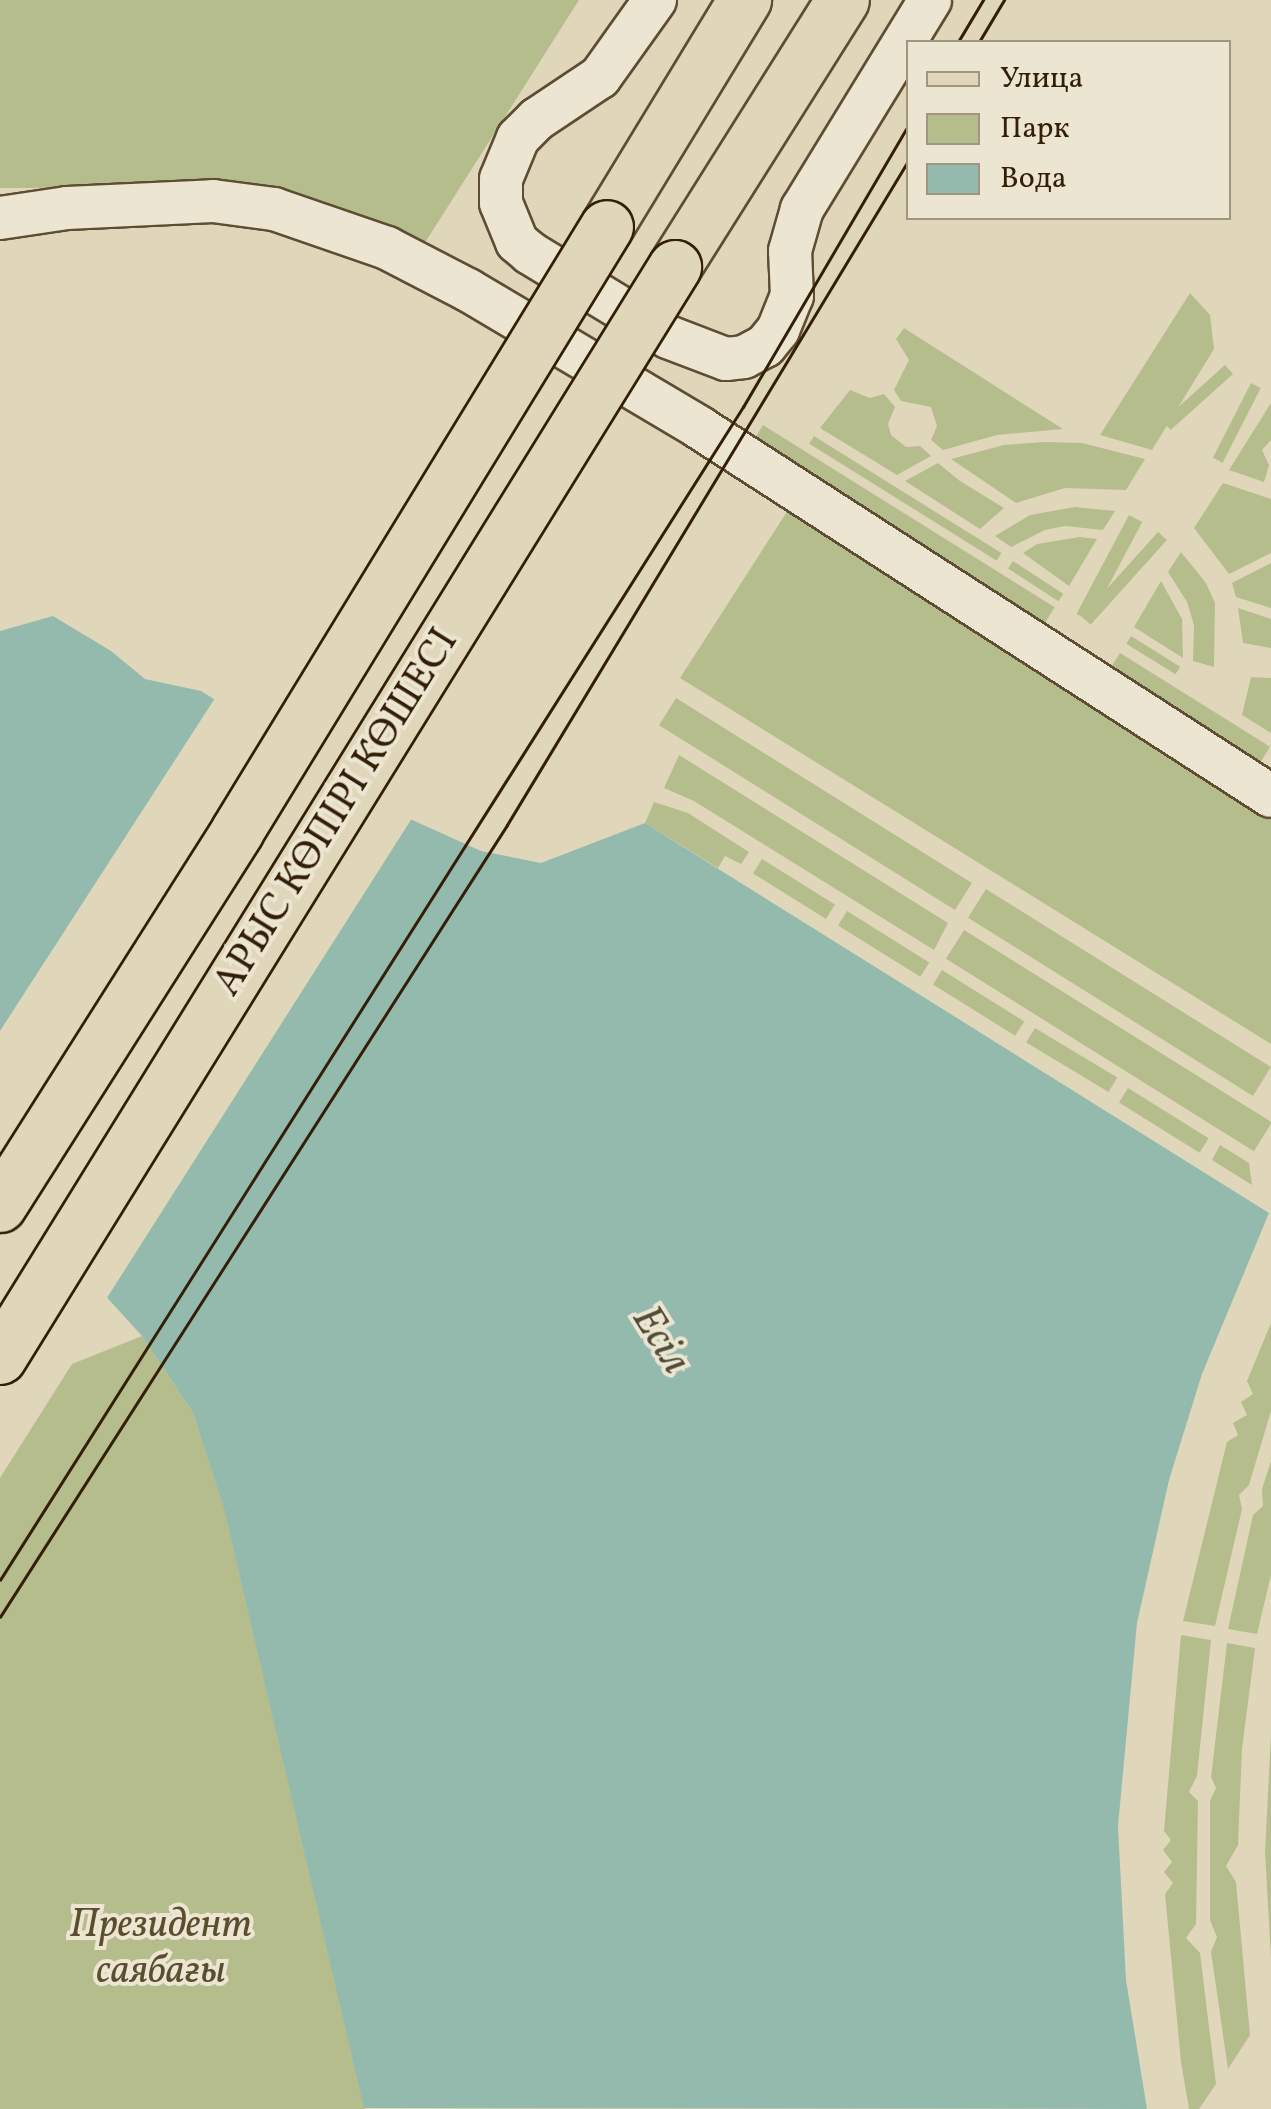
<!DOCTYPE html>
<meta charset="utf-8">
<style>
body{margin:0}
#map{position:relative;width:1271px;height:2109px;overflow:hidden;background:#e0d7ba;font-family:Vollkorn,serif}
div>[style]{position:absolute}
[style*='--x']{left:calc(var(--x)*1px);top:calc(var(--y)*1px);width:calc(var(--w)*1px);rotate:calc(var(--a)*1deg)}
.green>*{inset:0;background:#b5bd8d;transform-origin:0 0}
.water>*{inset:0;background:#94baae}
.pier>*{inset:0;background:#e0d7ba}
.roads{filter:drop-shadow(2px 0 #5e4c33) drop-shadow(-2px 0 #5e4c33) drop-shadow(0 2px #5e4c33) drop-shadow(0 -2px #5e4c33)}
.minor>*{height:42px;margin:-21px;padding:0 21px;transform-origin:21px;border-radius:21px;background:#ebe5d2}
.major>*{height:52px;margin:-26px;padding:0 26px;transform-origin:26px;border-radius:26px;background:#e0d7ba}
.tram>*{height:2.5px;margin:-1.25px;padding:0 1.25px;transform-origin:1.25px;border-radius:1.25px;background:#331e06}
.bridges{filter:drop-shadow(2px 0 #331e06) drop-shadow(-2px 0 #331e06) drop-shadow(0 2px #331e06) drop-shadow(0 -2px #331e06)}
.major-bridge>*{height:52px;margin:-26px;padding:0 26px;transform-origin:26px;border-radius:26px;background:#e0d7ba}
span{translate:-50% -50%;white-space:nowrap;text-align:center;line-height:1.15;-webkit-text-stroke:8px #ebe5d2;paint-order:stroke}
.street-label{font-size:40px;color:#331e06}
.park-label{font-size:40px;color:#5a4e2e;font-style:italic}
.water-label{font-size:42px;color:#504d38;font-style:italic}
.legend{position:absolute;left:906px;top:40px;width:325px;height:180px;box-sizing:border-box;background:#ebe5d2;border:2px solid #a19580;margin:0;padding:12px 18px;list-style:none;font-size:30px;color:#331e06}
.legend li{display:flex;align-items:center;gap:20px;height:50px}
.legend b{width:50px;border:2px solid #a19580}
</style>
<div id="map">
<div class="green">
<i style="clip-path:polygon(0 0,579px 0,421px 249px,260px 187px,0 188px)"></i>
<i style="clip-path:polygon(1190px 293px,1210px 315px,1214px 349px,1152px 450px,1100px 435px)"></i>
<i style="clip-path:polygon(904px 328px,1063px 429px,997px 435px,943px 450px,931px 440px,937px 426px,931px 407px,901px 401px,894px 390px,909px 360px,896px 339px)"></i>
<i style="left:1225px;top:365px;width:12px;height:84px;rotate:48deg"></i>
<i style="left:1251px;top:383px;width:11px;height:84px;rotate:27deg"></i>
<i style="clip-path:polygon(850px 390px,870px 398px,884px 394px,895px 407px,888px 424px,891px 435px,906px 447px,920px 446px,931px 456px,897px 475px,820px 428px)"></i>
<i style="clip-path:polygon(1271px 403px,1271px 440px,1262px 450px,1269px 465px,1264px 482px,1229px 470px)"></i>
<i style="left:763px;top:425px;width:344px;height:20px;rotate:32deg"></i>
<i style="left:814px;top:436px;width:221px;height:9px;rotate:32deg"></i>
<i style="clip-path:polygon(1045px 442px,1082px 443px,1145px 459px,1126px 490px,1065px 488px,1016px 503px,951px 459px,1004px 445px)"></i>
<i style="clip-path:polygon(938px 463px,960px 481px,1004px 508px,980px 529px,905px 481px)"></i>
<i style="clip-path:polygon(1223px 483px,1271px 499px,1271px 553px,1229px 574px,1194px 528px)"></i>
<i style="clip-path:polygon(790px 507px,1271px 816px,1271px 1044px,680px 678px)"></i>
<i style="clip-path:polygon(1075px 507px,1115px 511px,1103px 530px,1065px 526px,1045px 530px,1011px 547px,995px 536px,1030px 515px)"></i>
<i style="left:1129px;top:515px;width:15px;height:112px;rotate:28deg"></i>
<i style="left:1158px;top:532px;width:12px;height:114px;rotate:42deg"></i>
<i style="clip-path:polygon(1080px 537px,1097px 539px,1069px 586px,1023px 553px,1037px 544px)"></i>
<i style="clip-path:polygon(1181px 552px,1206px 583px,1215px 603px,1214px 667px,1193px 661px,1194px 625px,1187px 602px,1168px 572px)"></i>
<i style="left:1013px;top:561px;width:60px;height:9px;rotate:33deg"></i>
<i style="clip-path:polygon(1271px 563px,1271px 608px,1236px 597px,1232px 583px)"></i>
<i style="clip-path:polygon(1161px 581px,1182px 619px,1183px 658px,1134px 627px)"></i>
<i style="clip-path:polygon(1238px 608px,1271px 619px,1271px 648px,1243px 643px)"></i>
<i style="left:1131px;top:636px;width:58px;height:9px;rotate:32deg"></i>
<i style="left:1120px;top:653px;width:177px;height:22px;rotate:32deg"></i>
<i style="clip-path:polygon(1251px 677px,1271px 678px,1271px 733px,1242px 715px)"></i>
<i style="left:676px;top:698px;width:349px;height:32px;rotate:32deg"></i>
<i style="clip-path:polygon(679px 755px,948px 923px,934px 950px,694px 801px,664px 788px)"></i>
<i style="clip-path:polygon(654px 802px,688px 813px,749px 852px,741px 864px,725px 856px,718px 868px,645px 823px)"></i>
<i style="left:762px;top:859px;width:86px;height:17px;rotate:32deg"></i>
<i style="left:986px;top:889px;width:336px;height:34px;rotate:32deg"></i>
<i style="left:847px;top:911px;width:97px;height:17px;rotate:32deg"></i>
<i style="left:964px;top:930px;width:363px;height:34px;rotate:32deg"></i>
<i style="left:942px;top:970px;width:97px;height:17px;rotate:32deg"></i>
<i style="left:1035px;top:1028px;width:96px;height:17px;rotate:31deg"></i>
<i style="left:1128px;top:1088px;width:95px;height:17px;rotate:32deg"></i>
<i style="clip-path:polygon(1220px 1145px,1249px 1163px,1252px 1185px,1212px 1160px)"></i>
<i style="clip-path:polygon(1271px 1323px,1271px 1411px,1249px 1485px,1239px 1495px,1242px 1509px,1215px 1626px,1183px 1621px,1227px 1442px,1238px 1435px,1233px 1423px,1247px 1415px,1241px 1402px,1253px 1394px,1247px 1381px)"></i>
<i style="clip-path:polygon(142px 1336px,193px 1413px,224px 1508px,365px 2109px,0 2109px,0 1478px,72px 1364px)"></i>
<i style="clip-path:polygon(1271px 1461px,1271px 1575px,1257px 1634px,1228px 1629px,1253px 1515px,1263px 1506px,1262px 1489px)"></i>
<i style="clip-path:polygon(1181px 1635px,1211px 1640px,1197px 1776px,1189px 1792px,1198px 1801px,1196px 1924px,1186px 1938px,1200px 1953px,1216px 2084px,1199px 2109px,1189px 2109px,1181px 2062px,1165px 1894px,1173px 1883px,1164px 1872px,1172px 1862px,1163px 1850px,1171px 1840px,1164px 1831px)"></i>
<i style="clip-path:polygon(1227px 1643px,1255px 1648px,1242px 1749px,1238px 1845px,1226px 1866px,1236px 1882px,1250px 2035px,1228px 2069px,1211px 1952px,1217px 1937px,1210px 1920px,1210px 1801px,1216px 1788px,1211px 1777px)"></i>
<i style="clip-path:polygon(1271px 1734px,1271px 1959px,1265px 1852px)"></i>
</div>
<div class="water">
<i style="clip-path:polygon(53px 616px,111px 651px,145px 679px,201px 691px,399px 814px,481px 851px,541px 863px,645px 823px,1269px 1213px,1202px 1374px,1169px 1480px,1137px 1623px,1118px 1826px,1126px 1980px,1147px 2109px,364px 2108px,224px 1509px,193px 1413px,142px 1336px,0 1180px,0 631px)"></i>
</div>
<div class="pier">
<i style="clip-path:polygon(217px 695px,414px 815px,105px 1301px,0 1188px,0 1031px)"></i>
</div>
<div class="roads">
<div class="minor">
<i style="--x:655;--y:0;--w:95;--a:125.5"></i>
<i style="--x:600;--y:77;--w:76;--a:146.3"></i>
<i style="--x:537;--y:119;--w:27;--a:135"></i>
<i style="--x:518;--y:138;--w:44;--a:112.5"></i>
<i style="--x:501;--y:179;--w:24;--a:90"></i>
<i style="--x:501;--y:203;--w:42;--a:67.7"></i>
<i style="--x:517;--y:242;--w:17;--a:40"></i>
<i style="--x:530;--y:253;--w:162;--a:31.3"></i>
<i style="--x:668;--y:337;--w:62;--a:20.8"></i>
<i style="--x:726;--y:359;--w:18;--a:-6"></i>
<i style="--x:744;--y:357;--w:24;--a:-28"></i>
<i style="--x:765;--y:346;--w:21;--a:-51"></i>
<i style="--x:778;--y:330;--w:37;--a:-68"></i>
<i style="--x:792;--y:296;--w:45;--a:-92.5"></i>
<i style="--x:790;--y:251;--w:44;--a:-74.1"></i>
<i style="--x:802;--y:209;--w:245;--a:-58.5"></i>
<i style="--x:0;--y:218;--w:68;--a:-8.5"></i>
<i style="--x:67;--y:208;--w:146;--a:-2.7"></i>
<i style="--x:213;--y:201;--w:62;--a:7.5"></i>
<i style="--x:274;--y:209;--w:120;--a:19"></i>
<i style="--x:387;--y:248;--w:91;--a:27.4"></i>
<i style="--x:468;--y:290;--w:270;--a:30.7"></i>
<i style="--x:700;--y:428;--w:679;--a:32.8"></i>
</div>
<div class="major">
<i style="--x:607;--y:227;--w:266;--a:-58.7"></i>
<i style="--x:675;--y:267;--w:315;--a:-57.8"></i>
</div>
</div>
<div class="tram">
<i style="--x:958;--y:42;--w:49;--a:-59.2"></i>
<i style="--x:979;--y:42;--w:49;--a:-59.2"></i>
<i style="--x:0;--y:1580;--w:1389;--a:-57.65"></i>
<i style="--x:743;--y:407;--w:326;--a:-59.6"></i>
<i style="--x:0;--y:1617;--w:940;--a:-57.37"></i>
<i style="--x:507;--y:825;--w:776;--a:-58.87"></i>
</div>
<div class="bridges">
<div class="major-bridge">
<i style="--x:0;--y:1206;--w:443;--a:-57.6"></i>
<i style="--x:237;--y:832;--w:709;--a:-58.55"></i>
<i style="--x:0;--y:1358;--w:1283;--a:-58.25"></i>
</div>
</div>
<div class="street-label">
<span style="left:337px;top:813px;rotate:-58deg">АРЫС КӨПІРІ КӨШЕСІ</span>
</div>
<div class="park-label">
<span style="left:161px;top:1949px">Президент<br>саябағы</span>
</div>
<div class="water-label">
<span style="left:659px;top:1341px;rotate:58deg">Есіл</span>
</div>
<ul class="legend">
<li><b style="height:12px;background:#e0d7ba"></b>Улица</li>
<li><b style="height:28px;background:#b5bd8d"></b>Парк</li>
<li><b style="height:28px;background:#94baae"></b>Вода</li>
</ul>
</div>
